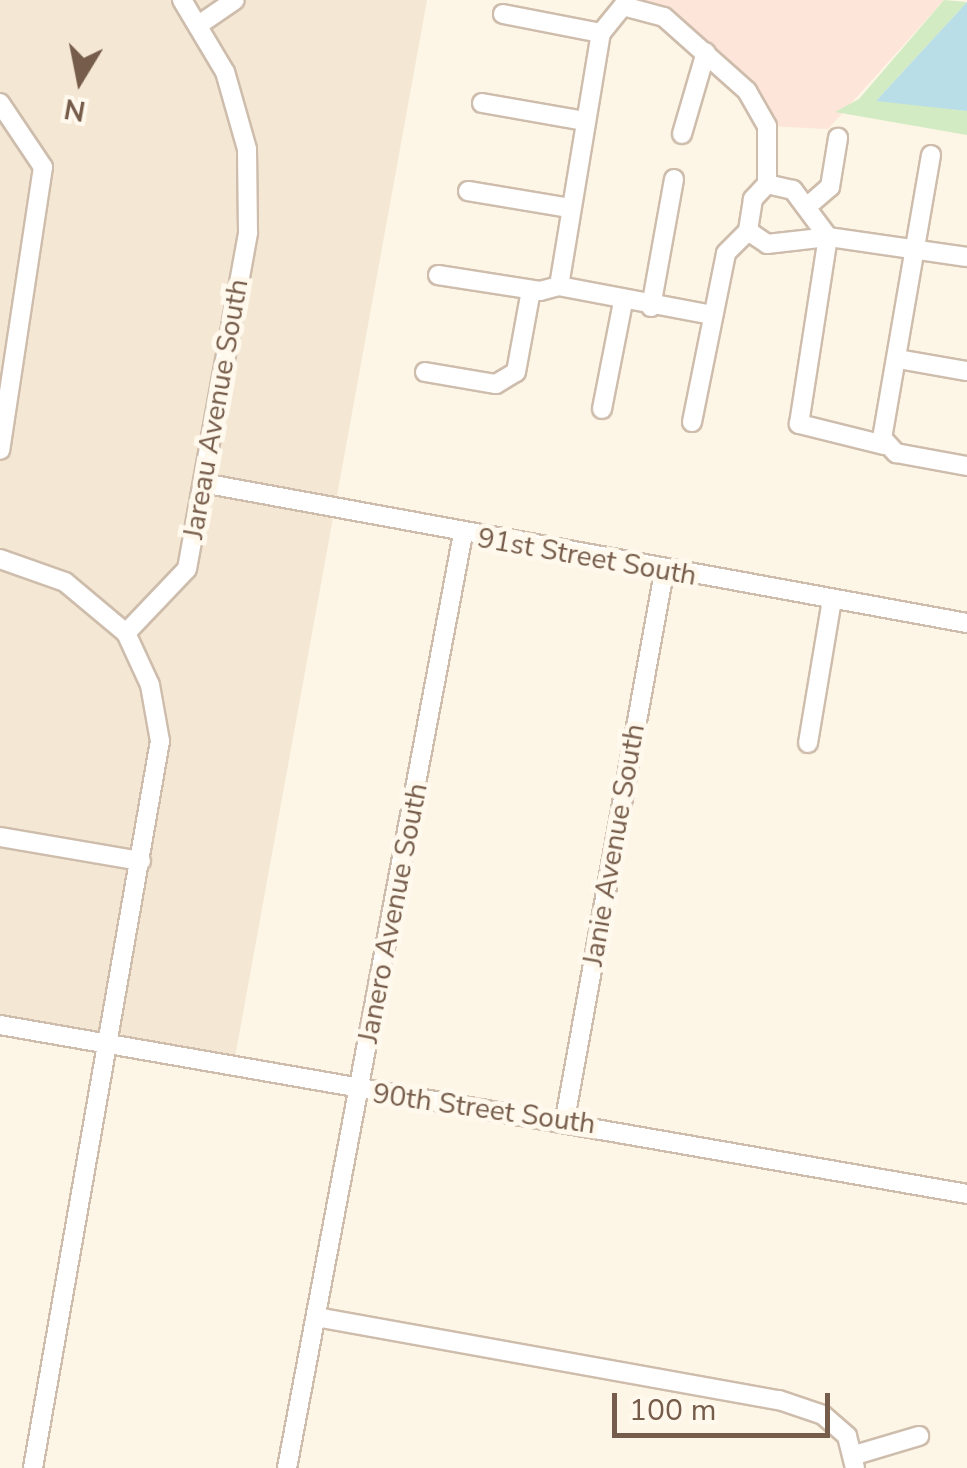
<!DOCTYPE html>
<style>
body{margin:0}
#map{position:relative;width:967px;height:1468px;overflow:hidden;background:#fdf5e5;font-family:"Nunito Sans",sans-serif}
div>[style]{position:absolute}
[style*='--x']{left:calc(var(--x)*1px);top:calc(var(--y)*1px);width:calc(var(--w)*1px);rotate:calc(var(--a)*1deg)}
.residential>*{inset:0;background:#f4e7d4}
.commercial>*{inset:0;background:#fde5d9}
.green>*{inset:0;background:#d2ebc3}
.water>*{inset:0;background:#b9dee7}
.roads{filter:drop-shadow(2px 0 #cebdac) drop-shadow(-2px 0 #cebdac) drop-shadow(0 2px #cebdac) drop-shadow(0 -2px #cebdac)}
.minor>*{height:18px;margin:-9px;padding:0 9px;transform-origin:9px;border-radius:9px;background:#fff}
span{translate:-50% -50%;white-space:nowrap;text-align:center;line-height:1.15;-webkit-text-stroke:10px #fff8ec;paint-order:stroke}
.street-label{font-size:28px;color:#765c4a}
.north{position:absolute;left:30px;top:30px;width:100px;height:100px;-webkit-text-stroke:8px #fff8ec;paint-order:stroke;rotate:190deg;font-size:28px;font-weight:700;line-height:40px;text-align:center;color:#765c4a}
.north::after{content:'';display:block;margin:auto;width:35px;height:45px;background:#765c4a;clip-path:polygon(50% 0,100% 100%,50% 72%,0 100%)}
.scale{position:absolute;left:612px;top:1393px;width:218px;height:45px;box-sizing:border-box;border:5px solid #765c4a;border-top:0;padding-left:12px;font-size:30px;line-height:35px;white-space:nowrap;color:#765c4a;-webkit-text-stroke:8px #fff8ec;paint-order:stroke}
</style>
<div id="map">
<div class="residential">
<i style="clip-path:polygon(0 0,427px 0,233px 1068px,0 1025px)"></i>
</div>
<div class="commercial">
<i style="clip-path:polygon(630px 0,944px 0,828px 129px,767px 126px,747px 91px)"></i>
</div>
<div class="green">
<i style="clip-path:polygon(944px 0,967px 2px,877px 100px,967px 111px,967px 135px,835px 112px,859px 99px)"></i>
</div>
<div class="water">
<i style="clip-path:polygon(967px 2px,967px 111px,876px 101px)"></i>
</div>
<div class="roads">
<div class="minor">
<i style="--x:503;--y:14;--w:100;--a:11"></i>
<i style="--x:200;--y:24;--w:42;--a:-34.4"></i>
<i style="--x:0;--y:103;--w:77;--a:56.1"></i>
<i style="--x:43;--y:167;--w:286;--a:98.6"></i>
<i style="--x:482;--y:103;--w:105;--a:9.9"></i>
<i style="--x:682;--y:134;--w:85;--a:-73.7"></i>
<i style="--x:931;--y:155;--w:287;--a:99.8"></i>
<i style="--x:882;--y:438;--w:21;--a:47"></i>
<i style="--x:896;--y:453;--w:72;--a:10.4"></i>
<i style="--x:468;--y:191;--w:103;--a:9.5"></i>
<i style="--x:809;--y:205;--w:28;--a:-41"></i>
<i style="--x:830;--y:187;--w:50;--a:-80.7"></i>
<i style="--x:438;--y:275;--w:103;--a:8.9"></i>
<i style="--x:540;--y:291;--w:20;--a:-15"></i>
<i style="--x:559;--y:286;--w:157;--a:10.7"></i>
<i style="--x:559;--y:286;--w:256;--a:-80.6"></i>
<i style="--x:601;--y:33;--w:35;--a:-51"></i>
<i style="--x:623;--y:6;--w:42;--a:15"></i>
<i style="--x:664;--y:17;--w:111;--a:41.7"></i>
<i style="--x:747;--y:91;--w:40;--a:60.3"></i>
<i style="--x:767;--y:126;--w:58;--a:90"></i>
<i style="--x:651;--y:307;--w:130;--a:-79.8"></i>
<i style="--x:898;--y:359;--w:70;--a:9.9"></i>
<i style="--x:425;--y:372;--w:72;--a:9.6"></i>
<i style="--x:496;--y:384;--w:23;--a:-31"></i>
<i style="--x:516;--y:372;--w:83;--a:-79.6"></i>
<i style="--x:602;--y:409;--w:109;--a:-78.9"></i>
<i style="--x:692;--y:422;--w:172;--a:-78.6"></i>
<i style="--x:726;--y:253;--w:31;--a:-45"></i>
<i style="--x:884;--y:445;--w:88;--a:-166.1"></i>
<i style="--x:799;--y:424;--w:189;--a:-81.2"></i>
<i style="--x:828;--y:237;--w:59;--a:-126.7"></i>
<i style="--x:793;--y:190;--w:27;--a:-167"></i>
<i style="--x:767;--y:184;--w:21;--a:133"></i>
<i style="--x:753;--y:199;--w:32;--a:99"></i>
<i style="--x:748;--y:231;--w:23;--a:34"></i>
<i style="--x:767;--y:244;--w:61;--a:-6.5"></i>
<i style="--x:828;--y:237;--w:140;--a:8.2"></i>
<i style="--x:208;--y:484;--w:772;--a:10.38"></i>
<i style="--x:0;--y:559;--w:69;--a:19.5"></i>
<i style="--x:65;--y:582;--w:80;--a:39.9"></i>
<i style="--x:126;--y:633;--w:57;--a:65.2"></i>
<i style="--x:150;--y:685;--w:57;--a:79.9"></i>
<i style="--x:160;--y:741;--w:738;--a:99.91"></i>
<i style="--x:126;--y:633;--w:88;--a:-46.4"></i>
<i style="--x:187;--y:569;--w:342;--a:-79.7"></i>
<i style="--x:248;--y:232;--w:83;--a:-90.7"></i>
<i style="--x:247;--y:149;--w:80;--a:-105.9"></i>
<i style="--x:225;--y:72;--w:84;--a:-120.8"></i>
<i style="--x:808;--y:743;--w:145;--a:-80.5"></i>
<i style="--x:0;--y:837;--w:143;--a:9.7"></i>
<i style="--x:0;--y:1025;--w:982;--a:9.91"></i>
<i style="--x:565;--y:1119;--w:556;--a:-79.74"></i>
<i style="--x:316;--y:1317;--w:470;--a:10.2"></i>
<i style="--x:779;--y:1400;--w:46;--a:18.8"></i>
<i style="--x:823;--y:1415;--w:32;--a:41"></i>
<i style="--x:847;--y:1436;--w:33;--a:76"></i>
<i style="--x:855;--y:1455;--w:67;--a:-16.5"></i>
<i style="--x:287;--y:1468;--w:950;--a:-79.33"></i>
</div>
</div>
<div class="street-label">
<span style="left:216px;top:409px;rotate:-80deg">Jareau Avenue South</span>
<span style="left:587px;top:557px;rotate:10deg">91st Street South</span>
<span style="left:614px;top:845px;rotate:-80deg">Janie Avenue South</span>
<span style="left:393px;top:913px;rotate:-79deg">Janero Avenue South</span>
<span style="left:484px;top:1109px;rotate:8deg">90th Street South</span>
</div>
<div class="north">N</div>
<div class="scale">100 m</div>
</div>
